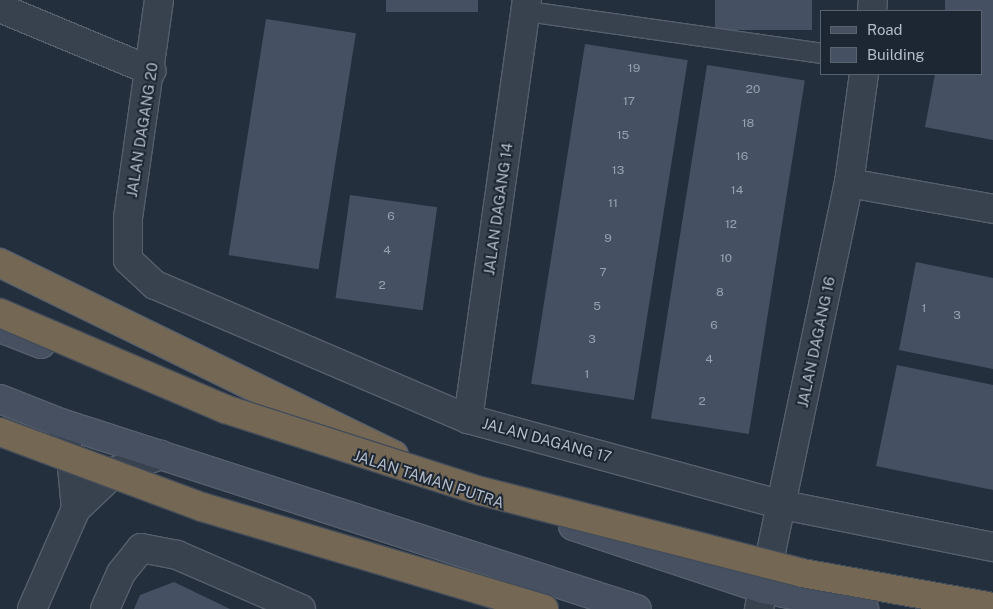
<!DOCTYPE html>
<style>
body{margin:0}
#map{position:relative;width:993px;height:609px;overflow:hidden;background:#242f3e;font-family:"Public Sans",sans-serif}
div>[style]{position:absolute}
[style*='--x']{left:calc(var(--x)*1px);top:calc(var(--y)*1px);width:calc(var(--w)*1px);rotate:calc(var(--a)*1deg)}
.building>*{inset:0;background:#455162;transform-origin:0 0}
.roads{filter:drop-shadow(1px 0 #565f6c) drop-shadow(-1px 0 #565f6c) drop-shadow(0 1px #565f6c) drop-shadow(0 -1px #565f6c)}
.lane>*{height:19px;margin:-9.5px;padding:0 9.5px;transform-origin:9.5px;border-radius:9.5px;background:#38414e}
.street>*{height:28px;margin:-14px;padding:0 14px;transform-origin:14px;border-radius:14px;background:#38414e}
.secondary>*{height:28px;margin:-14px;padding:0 14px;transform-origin:14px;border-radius:14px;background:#465061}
.highway>*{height:28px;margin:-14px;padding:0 14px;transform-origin:14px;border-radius:14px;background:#746855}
.bridges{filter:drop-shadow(1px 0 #434c59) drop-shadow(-1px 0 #434c59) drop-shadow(0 1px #434c59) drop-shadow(0 -1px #434c59)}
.highway-bridge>*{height:28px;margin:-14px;padding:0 14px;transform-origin:14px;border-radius:14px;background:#746855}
span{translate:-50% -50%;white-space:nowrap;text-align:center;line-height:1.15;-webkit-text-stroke:4px #1d2633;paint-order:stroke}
.number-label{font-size:12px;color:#98a1af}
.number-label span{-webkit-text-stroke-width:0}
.street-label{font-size:15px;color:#b4bcc9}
.legend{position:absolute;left:820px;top:10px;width:162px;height:65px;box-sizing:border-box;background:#1d2633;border:1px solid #59626f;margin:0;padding:6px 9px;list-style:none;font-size:15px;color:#b4bcc9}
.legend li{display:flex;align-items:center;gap:10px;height:25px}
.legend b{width:25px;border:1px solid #59626f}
</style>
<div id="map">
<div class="building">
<i style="left:386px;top:0;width:92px;height:12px"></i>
<i style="left:715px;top:0;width:97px;height:30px"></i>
<i style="clip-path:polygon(945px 0,993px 0,993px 140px,925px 127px,935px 74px,982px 74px,982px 11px,945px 11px)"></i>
<i style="left:266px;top:19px;width:91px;height:239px;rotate:9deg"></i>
<i style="left:585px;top:44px;width:104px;height:344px;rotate:9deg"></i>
<i style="left:707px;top:65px;width:99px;height:358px;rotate:9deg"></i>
<i style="left:350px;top:195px;width:88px;height:104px;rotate:8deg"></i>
<i style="clip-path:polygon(916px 262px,993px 278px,993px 369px,899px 350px)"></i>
<i style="clip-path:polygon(897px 365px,993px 385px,993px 490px,876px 466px)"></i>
<i style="clip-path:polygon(174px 582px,230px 609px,134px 609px,140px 595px)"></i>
</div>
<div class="roads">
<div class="lane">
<i style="--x:527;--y:11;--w:298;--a:8.1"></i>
</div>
<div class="street">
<i style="--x:159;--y:0;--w:220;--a:98.1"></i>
<i style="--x:128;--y:218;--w:42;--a:90"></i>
<i style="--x:128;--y:260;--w:37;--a:43"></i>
<i style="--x:155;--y:285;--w:340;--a:23.2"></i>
<i style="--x:468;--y:419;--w:327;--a:15.3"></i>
<i style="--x:783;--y:505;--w:214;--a:11.3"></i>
<i style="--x:0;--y:8;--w:164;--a:22.6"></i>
<i style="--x:872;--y:11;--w:11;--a:-85"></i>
<i style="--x:849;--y:183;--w:146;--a:10.2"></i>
<i style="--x:468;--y:419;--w:423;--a:-82"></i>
<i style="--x:61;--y:423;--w:45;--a:76"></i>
<i style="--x:72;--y:467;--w:42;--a:84.6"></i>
<i style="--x:32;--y:609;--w:109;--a:-66.3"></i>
<i style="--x:76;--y:509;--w:55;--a:-43.5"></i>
<i style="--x:116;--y:471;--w:48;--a:-19.6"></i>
<i style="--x:105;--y:609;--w:39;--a:-66"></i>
<i style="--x:121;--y:573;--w:32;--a:-51"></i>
<i style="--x:141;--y:548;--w:37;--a:11"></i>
<i style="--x:177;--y:555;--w:135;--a:23.5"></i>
<i style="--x:759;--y:609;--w:435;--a:-78.1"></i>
<i style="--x:849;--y:183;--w:110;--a:-82.2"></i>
</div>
<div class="secondary">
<i style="--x:0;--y:328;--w:44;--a:21.3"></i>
<i style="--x:0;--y:399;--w:66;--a:21.5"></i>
<i style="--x:61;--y:423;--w:605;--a:17.9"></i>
<i style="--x:573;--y:526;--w:201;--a:18.3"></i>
<i style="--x:764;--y:589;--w:102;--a:11.3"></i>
</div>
<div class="highway">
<i style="--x:0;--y:263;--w:438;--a:26"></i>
</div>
</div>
<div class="bridges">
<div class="highway-bridge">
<i style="--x:0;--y:313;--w:245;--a:23.1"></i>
<i style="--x:225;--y:409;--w:269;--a:17.8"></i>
<i style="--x:481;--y:491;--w:331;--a:14.3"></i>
<i style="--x:802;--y:573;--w:194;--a:10.1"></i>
<i style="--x:0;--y:432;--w:215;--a:20.4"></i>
<i style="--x:202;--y:507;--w:357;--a:16.6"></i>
</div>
</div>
<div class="number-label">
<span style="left:634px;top:69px">19</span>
<span style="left:753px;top:90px">20</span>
<span style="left:629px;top:102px">17</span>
<span style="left:748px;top:124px">18</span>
<span style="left:623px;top:136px">15</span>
<span style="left:742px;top:157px">16</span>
<span style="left:618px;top:171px">13</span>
<span style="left:737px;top:191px">14</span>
<span style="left:613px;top:204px">11</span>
<span style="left:391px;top:217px">6</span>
<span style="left:731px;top:225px">12</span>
<span style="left:608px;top:239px">9</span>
<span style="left:387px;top:251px">4</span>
<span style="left:726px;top:259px">10</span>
<span style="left:603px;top:273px">7</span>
<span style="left:382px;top:286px">2</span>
<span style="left:720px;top:293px">8</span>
<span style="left:597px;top:307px">5</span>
<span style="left:924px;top:309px">1</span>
<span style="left:957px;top:316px">3</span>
<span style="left:714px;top:326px">6</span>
<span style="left:592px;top:340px">3</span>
<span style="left:709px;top:360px">4</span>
<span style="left:587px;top:375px">1</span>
<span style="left:702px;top:402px">2</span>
</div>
<div class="street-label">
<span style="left:142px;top:130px;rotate:-81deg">JALAN DAGANG 20</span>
<span style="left:498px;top:209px;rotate:-82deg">JALAN DAGANG 14</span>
<span style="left:816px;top:342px;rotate:-78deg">JALAN DAGANG 16</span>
<span style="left:547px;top:440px;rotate:15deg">JALAN DAGANG 17</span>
<span style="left:429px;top:479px;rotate:18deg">JALAN TAMAN PUTRA</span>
</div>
<ul class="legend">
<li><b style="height:6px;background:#465061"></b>Road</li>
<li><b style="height:14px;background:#455162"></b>Building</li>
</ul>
</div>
